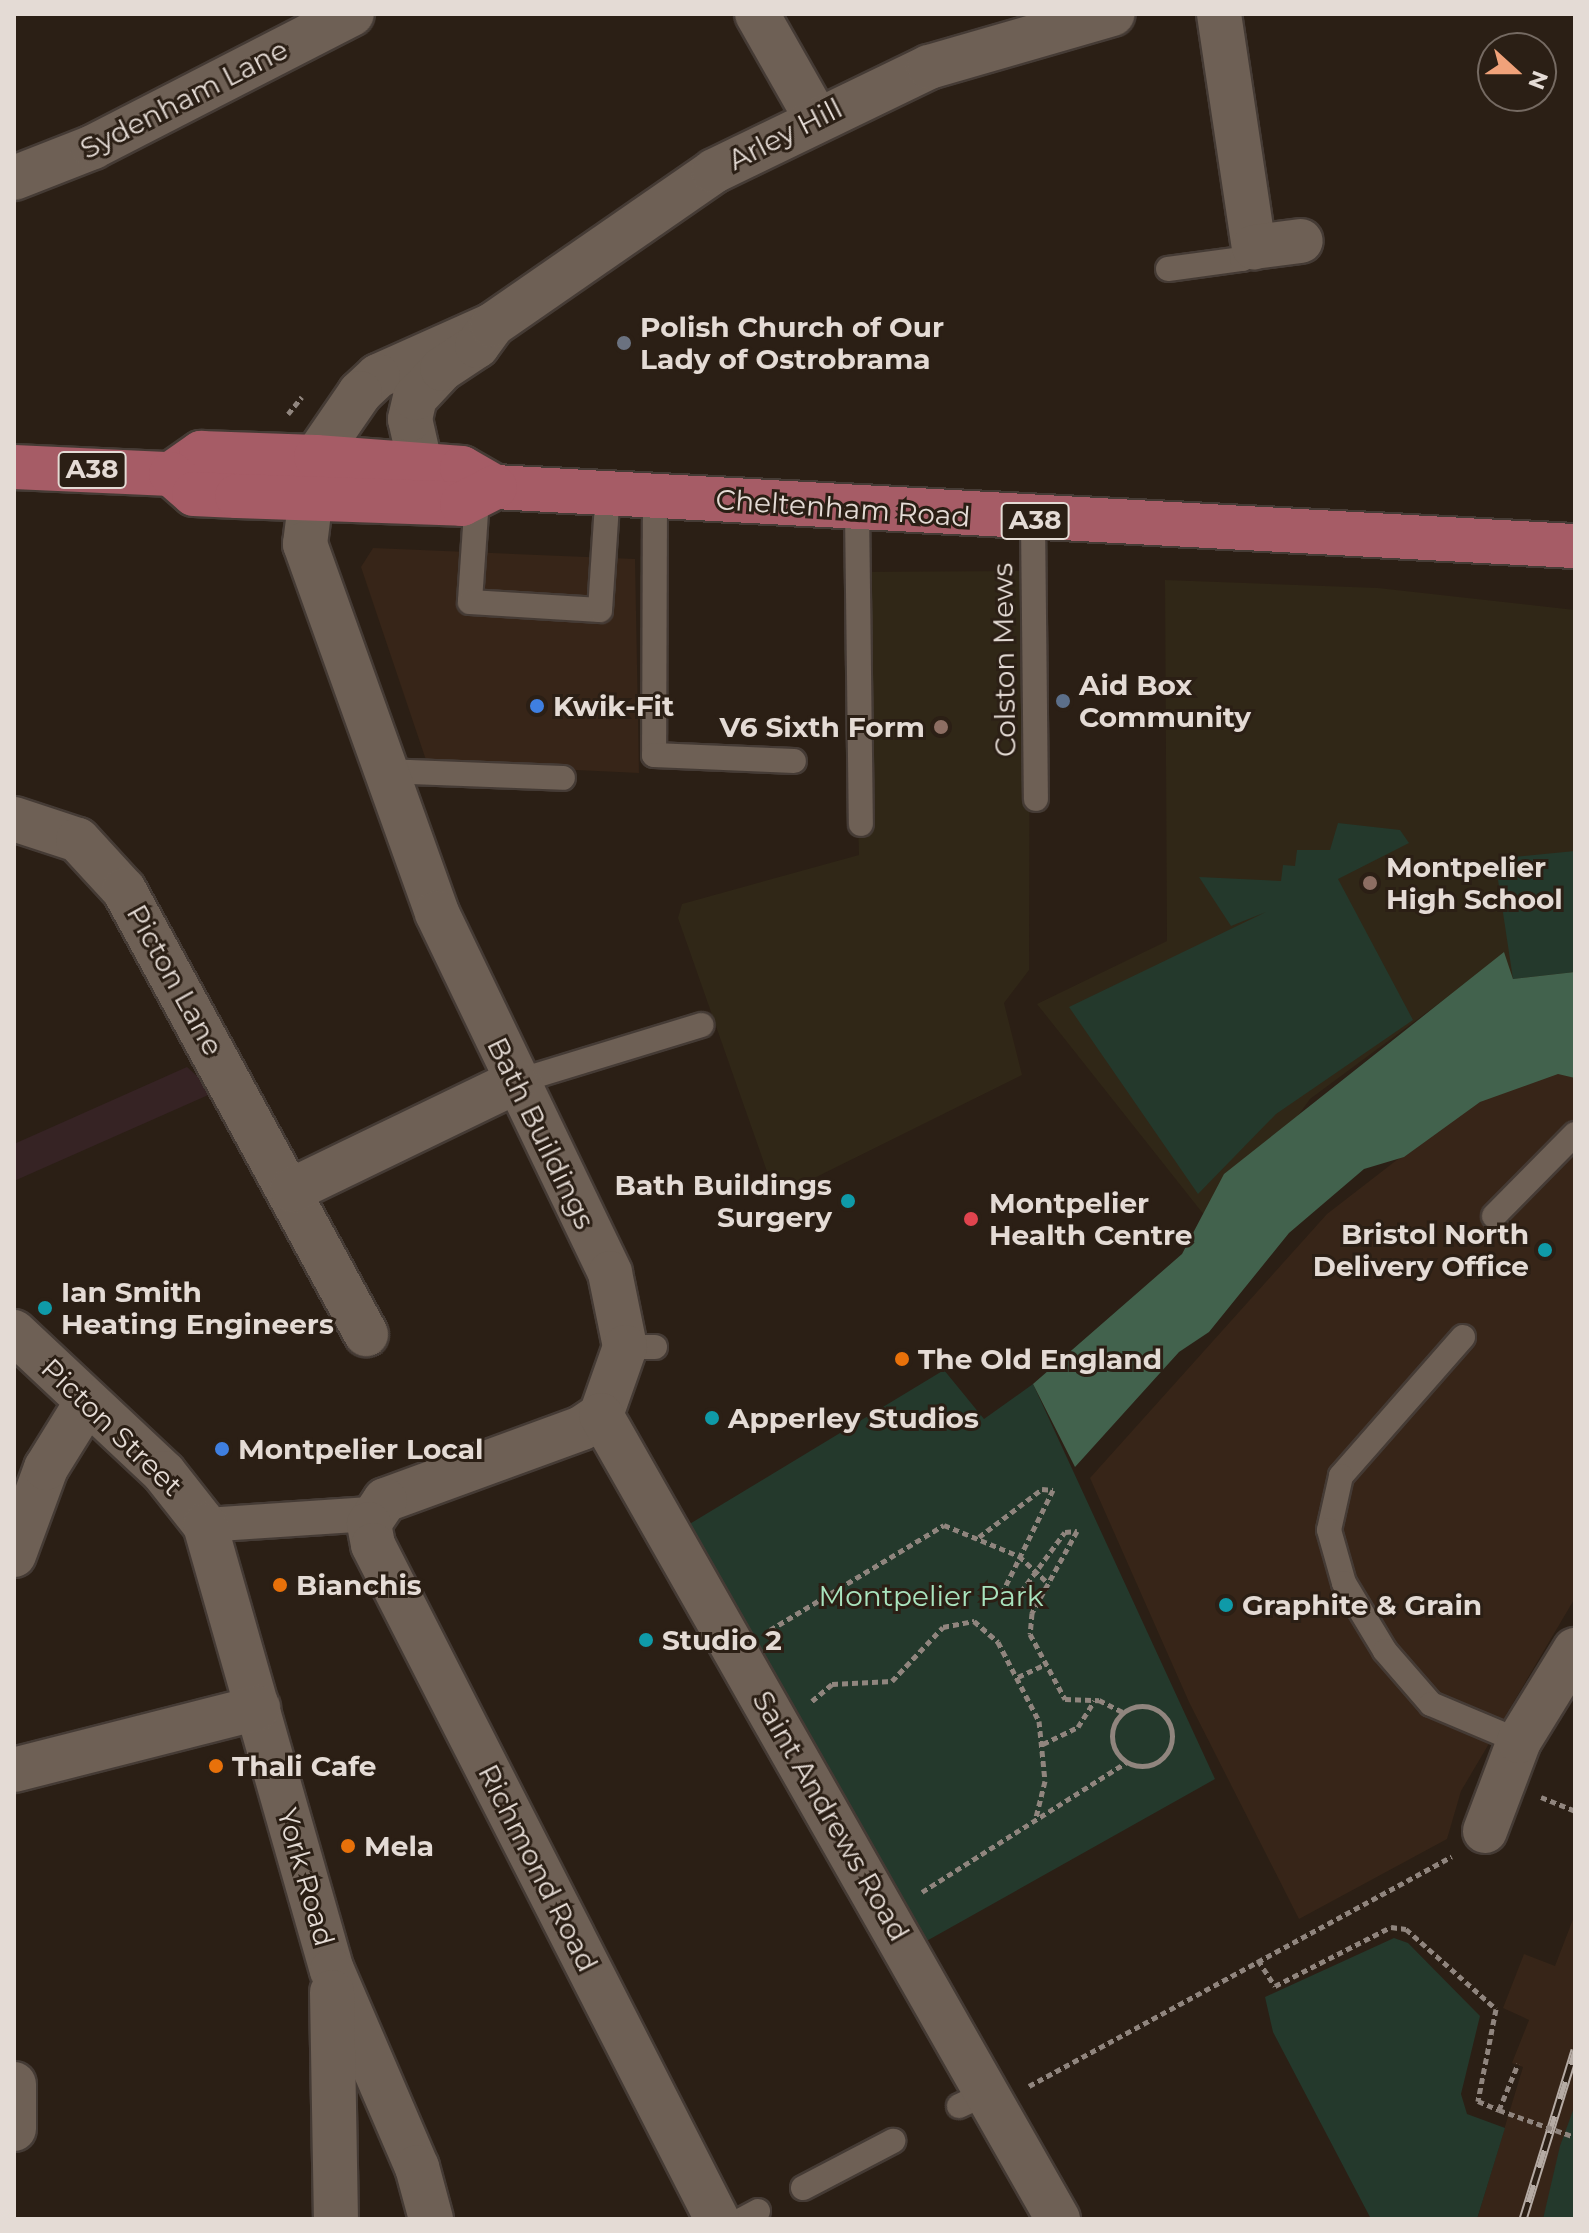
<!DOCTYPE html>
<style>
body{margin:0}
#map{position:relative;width:1589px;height:2233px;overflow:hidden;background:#2b1f15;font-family:Montserrat,sans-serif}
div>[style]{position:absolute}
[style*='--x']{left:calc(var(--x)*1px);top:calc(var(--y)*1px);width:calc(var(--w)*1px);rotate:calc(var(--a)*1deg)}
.built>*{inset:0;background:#372518}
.industrial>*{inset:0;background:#362324}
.education>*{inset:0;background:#302717}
.green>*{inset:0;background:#24392c}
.forest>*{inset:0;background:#42624d}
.path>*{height:5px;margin-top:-2.5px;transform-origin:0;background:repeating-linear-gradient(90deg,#90857e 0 6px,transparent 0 10px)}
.path>.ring{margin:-2.5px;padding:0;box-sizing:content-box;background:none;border:5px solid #90857e;border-radius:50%}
.roads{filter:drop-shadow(2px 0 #453b35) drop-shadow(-2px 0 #453b35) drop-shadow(0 2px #453b35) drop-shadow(0 -2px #453b35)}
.service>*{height:24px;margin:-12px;padding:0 12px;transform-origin:12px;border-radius:12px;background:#6e6055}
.pedestrian>*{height:34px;margin:-17px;padding:0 17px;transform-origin:17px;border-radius:17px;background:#6e6055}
.minor>*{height:44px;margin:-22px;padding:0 22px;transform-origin:22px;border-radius:22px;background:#6e6055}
.primary>*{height:44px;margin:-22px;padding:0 22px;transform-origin:22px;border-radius:22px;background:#a65c66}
.rail>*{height:9px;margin-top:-4.5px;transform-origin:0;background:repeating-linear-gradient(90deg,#2b1f15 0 18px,#b5aba4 0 36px);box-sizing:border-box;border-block:2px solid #b5aba4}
.path-bridge>*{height:5px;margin-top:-2.5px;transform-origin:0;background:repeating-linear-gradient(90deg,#90857e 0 6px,transparent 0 10px)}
.dots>*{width:22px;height:22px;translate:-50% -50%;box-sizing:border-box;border:4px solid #2b1f15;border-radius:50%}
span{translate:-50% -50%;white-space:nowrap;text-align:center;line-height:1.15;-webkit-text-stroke:6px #2b1f15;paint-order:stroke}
.shield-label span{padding:2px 6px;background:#2b1f15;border:2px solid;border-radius:6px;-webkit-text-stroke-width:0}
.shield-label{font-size:26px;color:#e4dbd5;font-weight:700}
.street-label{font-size:28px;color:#e4dbd5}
.poi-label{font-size:28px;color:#e4dbd5;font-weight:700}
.left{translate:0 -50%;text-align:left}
.right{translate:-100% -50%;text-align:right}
.park-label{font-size:28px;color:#a9e4be}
.frame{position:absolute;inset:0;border:16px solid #e4dbd5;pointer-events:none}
.north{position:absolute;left:1477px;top:32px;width:80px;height:80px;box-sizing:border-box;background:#2b1f15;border:2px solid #756a62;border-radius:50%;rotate:111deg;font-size:22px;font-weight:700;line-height:32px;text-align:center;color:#e4dbd5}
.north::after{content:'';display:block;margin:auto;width:28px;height:36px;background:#f0a27a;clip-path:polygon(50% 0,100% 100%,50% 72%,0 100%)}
</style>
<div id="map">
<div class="built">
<i style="clip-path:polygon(373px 548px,635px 559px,639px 773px,427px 763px,361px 567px)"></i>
<i style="clip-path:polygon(1526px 1060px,1575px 1075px,1575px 1598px,1461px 1791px,1447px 1839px,1299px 1919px,1189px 1702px,1090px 1478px,1327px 1214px)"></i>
<i style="clip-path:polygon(1575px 1914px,1575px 2105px,1543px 2219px,1477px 2219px,1523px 2067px,1512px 2063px,1529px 2020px,1503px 2008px,1524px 1954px,1555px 1966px)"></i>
</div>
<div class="industrial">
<i style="clip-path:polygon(187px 1067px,215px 1092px,14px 1181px,14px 1144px)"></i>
</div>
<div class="education">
<i style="clip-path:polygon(1030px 571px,1029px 970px,1004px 1003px,1022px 1075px,776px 1197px,678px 918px,682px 904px,859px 855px,851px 572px)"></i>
<i style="clip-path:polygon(1165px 580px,1378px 588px,1575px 610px,1575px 1075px,1449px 996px,1310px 1099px,1216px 1230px,1037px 1004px,1167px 941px)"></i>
</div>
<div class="green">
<i style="clip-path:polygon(1338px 823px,1400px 830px,1409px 843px,1338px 879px,1413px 1020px,1276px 1114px,1198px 1194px,1069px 1007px,1266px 912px,1231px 926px,1199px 877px,1281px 881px,1283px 865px,1295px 866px,1297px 850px,1330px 850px)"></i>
<i style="clip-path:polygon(1575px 851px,1575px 972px,1513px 979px,1497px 873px,1514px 857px)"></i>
<i style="clip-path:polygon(944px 1370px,984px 1419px,1033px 1384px,1215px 1779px,923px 1943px,678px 1531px)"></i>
<i style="clip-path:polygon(1394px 1938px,1408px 1943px,1480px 2016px,1461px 2094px,1467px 2114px,1505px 2128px,1477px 2219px,1371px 2219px,1273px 2032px,1265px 1997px)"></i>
<i style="clip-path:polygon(1575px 2105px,1575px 2219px,1543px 2219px,1560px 2146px)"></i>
</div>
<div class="forest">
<i style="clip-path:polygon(1504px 952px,1513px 979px,1575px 972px,1575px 1078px,1558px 1074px,1480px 1102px,1404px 1157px,1364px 1169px,1289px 1233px,1209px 1332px,1179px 1352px,1075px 1467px,1033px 1384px,1182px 1254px,1224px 1174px)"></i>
</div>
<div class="path">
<i style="--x:288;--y:414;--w:22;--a:-51"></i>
<i style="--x:979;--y:1537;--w:79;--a:-37.3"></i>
<i style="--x:1042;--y:1489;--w:11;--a:5"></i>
<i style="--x:1053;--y:1490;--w:117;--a:116.3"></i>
<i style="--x:1001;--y:1595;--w:15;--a:20"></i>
<i style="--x:1015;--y:1600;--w:84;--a:-53.7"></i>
<i style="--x:1065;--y:1532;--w:12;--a:-5"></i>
<i style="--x:1077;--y:1531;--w:94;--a:118.8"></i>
<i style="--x:1032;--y:1613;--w:21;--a:95"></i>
<i style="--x:1030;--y:1634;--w:74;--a:61.7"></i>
<i style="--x:1065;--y:1699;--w:34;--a:2"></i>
<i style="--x:1099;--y:1700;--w:27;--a:27"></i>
<i style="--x:770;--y:1630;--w:203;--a:-31.1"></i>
<i style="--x:944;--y:1525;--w:81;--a:22.5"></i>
<i style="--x:1019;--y:1556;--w:40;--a:43"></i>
<i style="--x:1018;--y:1677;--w:29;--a:-25"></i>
<i style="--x:812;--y:1701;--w:26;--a:-40"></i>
<i style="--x:832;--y:1684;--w:60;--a:-2.9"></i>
<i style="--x:892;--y:1681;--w:74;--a:-46.6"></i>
<i style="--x:943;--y:1627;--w:32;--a:-11"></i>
<i style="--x:974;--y:1621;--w:32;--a:41"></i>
<i style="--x:998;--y:1642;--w:89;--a:62.6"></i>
<i style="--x:1039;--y:1721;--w:60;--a:84.3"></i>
<i style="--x:1045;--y:1781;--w:41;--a:104"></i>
<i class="ring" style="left:1112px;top:1706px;width:55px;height:55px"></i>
<i style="--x:1043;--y:1744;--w:39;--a:-26"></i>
<i style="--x:1078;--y:1727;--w:31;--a:-58"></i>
<i style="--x:1541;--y:1797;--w:37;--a:22"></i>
<i style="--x:922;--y:1892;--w:243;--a:-32.4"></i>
<i style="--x:1258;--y:1960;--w:31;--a:57"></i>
<i style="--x:1275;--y:1986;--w:130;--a:-27"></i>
<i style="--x:1391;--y:1927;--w:15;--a:8"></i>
<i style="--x:1406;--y:1929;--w:120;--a:41.6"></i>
<i style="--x:1496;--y:2009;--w:94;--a:101.1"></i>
<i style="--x:1478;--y:2101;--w:23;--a:23"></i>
<i style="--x:1499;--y:2110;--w:50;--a:-67.6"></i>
<i style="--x:1029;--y:2086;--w:481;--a:-28.5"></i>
</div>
<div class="roads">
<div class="service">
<i style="--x:1168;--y:269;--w:75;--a:-7.7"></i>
<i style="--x:1242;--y:259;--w:17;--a:-45"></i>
<i style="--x:655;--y:495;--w:260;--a:90.2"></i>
<i style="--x:654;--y:755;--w:140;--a:2.5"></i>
<i style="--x:477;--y:498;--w:104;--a:93.9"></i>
<i style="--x:470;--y:602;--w:130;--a:3.5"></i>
<i style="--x:600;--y:610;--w:119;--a:-86.2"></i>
<i style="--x:857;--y:509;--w:315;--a:89.3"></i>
<i style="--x:1033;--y:521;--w:278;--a:89.4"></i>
<i style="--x:384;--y:771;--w:179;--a:2.2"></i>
<i style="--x:515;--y:1082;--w:195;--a:-17"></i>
<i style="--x:1494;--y:1216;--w:115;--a:-45.4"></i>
<i style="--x:1463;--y:1337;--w:185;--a:131.3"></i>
<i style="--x:1341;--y:1476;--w:55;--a:102.5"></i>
<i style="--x:1329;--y:1530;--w:55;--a:74.2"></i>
<i style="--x:1344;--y:1583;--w:79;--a:58.9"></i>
<i style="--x:1385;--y:1651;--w:70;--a:49"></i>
<i style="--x:1431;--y:1704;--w:95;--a:22.8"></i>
<i style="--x:625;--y:1347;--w:30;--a:0"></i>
<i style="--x:959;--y:2106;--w:35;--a:-25"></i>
<i style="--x:803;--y:2188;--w:102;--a:-27.6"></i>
<i style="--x:743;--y:2219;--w:17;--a:-28"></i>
</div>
<div class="pedestrian">
<i style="--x:205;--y:1525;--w:167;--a:-3.8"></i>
</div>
<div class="minor">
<i style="--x:757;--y:14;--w:117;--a:60.4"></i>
<i style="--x:1219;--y:14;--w:236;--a:81.5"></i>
<i style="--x:1254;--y:247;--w:47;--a:-7.3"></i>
<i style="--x:14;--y:178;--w:85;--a:-21.4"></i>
<i style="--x:93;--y:147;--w:291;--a:-27.2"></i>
<i style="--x:492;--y:325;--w:125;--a:155.9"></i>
<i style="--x:378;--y:376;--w:25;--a:137"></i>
<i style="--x:360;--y:393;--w:78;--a:124.5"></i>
<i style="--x:316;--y:457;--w:88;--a:97.2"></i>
<i style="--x:305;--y:544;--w:392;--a:70.3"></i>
<i style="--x:437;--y:913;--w:399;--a:64.3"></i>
<i style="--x:610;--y:1273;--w:76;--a:78.5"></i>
<i style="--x:625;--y:1347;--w:72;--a:109.4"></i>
<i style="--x:601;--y:1415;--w:23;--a:146"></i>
<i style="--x:582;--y:1428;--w:210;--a:159.9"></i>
<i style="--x:385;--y:1500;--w:29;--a:124"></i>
<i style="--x:369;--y:1524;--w:21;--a:79"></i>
<i style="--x:373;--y:1545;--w:757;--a:62.96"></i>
<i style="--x:420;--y:463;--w:45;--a:-102.8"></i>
<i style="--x:410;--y:419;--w:22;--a:-77"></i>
<i style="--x:415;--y:398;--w:40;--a:-47"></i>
<i style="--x:442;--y:369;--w:42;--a:-33.3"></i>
<i style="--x:477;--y:346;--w:26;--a:-54"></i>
<i style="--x:492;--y:325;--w:270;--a:-34.7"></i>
<i style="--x:714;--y:171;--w:239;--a:-25.8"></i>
<i style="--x:929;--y:67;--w:191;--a:-16.1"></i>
<i style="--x:14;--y:819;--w:67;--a:18.2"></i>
<i style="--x:78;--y:840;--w:68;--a:47.4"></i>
<i style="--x:124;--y:890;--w:506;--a:61.41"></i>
<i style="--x:292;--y:1190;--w:248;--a:-25.8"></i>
<i style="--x:14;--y:1332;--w:206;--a:43.2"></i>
<i style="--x:164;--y:1473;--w:66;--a:51.7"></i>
<i style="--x:205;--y:1525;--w:463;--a:74.1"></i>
<i style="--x:332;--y:1970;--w:215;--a:66.7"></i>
<i style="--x:417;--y:2167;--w:54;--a:74.9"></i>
<i style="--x:601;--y:1415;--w:925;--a:60.39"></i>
<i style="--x:14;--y:1555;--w:93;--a:-69.8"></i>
<i style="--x:46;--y:1468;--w:78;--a:-58.2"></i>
<i style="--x:14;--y:1770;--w:252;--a:-14.3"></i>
<i style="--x:1485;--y:1831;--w:96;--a:-69.3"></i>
<i style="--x:1519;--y:1741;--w:107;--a:-58.4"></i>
<i style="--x:332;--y:1992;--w:227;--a:89"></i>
<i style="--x:14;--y:2084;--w:45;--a:90"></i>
</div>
<div class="primary">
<i style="--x:14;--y:467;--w:157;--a:2.6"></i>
<i style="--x:171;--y:474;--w:37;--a:-35"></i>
<i style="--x:201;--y:453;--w:115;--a:2"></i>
<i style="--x:316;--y:457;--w:146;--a:4.3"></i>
<i style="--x:462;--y:468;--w:38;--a:30"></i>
<i style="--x:495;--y:487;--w:1082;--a:3.13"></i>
<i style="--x:171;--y:474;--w:30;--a:41"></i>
<i style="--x:194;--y:494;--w:43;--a:2.7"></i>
<i style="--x:237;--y:496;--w:225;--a:2"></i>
<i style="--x:462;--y:504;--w:37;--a:-27"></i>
</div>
</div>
<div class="rail">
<i style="--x:1523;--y:2219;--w:177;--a:-72.9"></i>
</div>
<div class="path-bridge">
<i style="--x:1499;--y:2110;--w:81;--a:19.6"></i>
</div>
<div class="dots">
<i style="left:624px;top:343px;background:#6b7280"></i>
<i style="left:1063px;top:701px;background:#5c6f8a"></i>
<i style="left:537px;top:706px;background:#3f7fe0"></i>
<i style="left:941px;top:727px;background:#8d6e63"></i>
<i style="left:1370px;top:883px;background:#8d6e63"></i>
<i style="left:848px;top:1201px;background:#0f9aa8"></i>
<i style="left:971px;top:1219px;background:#e0444e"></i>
<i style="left:1545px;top:1250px;background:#0f9aa8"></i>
<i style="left:45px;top:1308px;background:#0f9aa8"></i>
<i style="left:902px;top:1359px;background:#e8710a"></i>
<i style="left:712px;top:1418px;background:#0f9aa8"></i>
<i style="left:222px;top:1449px;background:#3f7fe0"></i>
<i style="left:280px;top:1585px;background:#e8710a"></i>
<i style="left:1226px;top:1605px;background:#0f9aa8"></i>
<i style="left:646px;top:1640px;background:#0f9aa8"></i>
<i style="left:216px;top:1766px;background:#e8710a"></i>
<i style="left:348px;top:1846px;background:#e8710a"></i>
</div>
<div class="shield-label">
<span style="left:92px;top:470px">A38</span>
<span style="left:1035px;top:521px">A38</span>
</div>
<div class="street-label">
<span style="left:184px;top:99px;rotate:-27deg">Sydenham Lane</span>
<span style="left:785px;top:134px;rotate:-27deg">Arley Hill</span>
<span style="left:843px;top:508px;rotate:4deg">Cheltenham Road</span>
<span style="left:1004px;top:660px;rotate:-91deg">Colston Mews</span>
<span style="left:175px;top:980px;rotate:61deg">Picton Lane</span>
<span style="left:541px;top:1133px;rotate:64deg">Bath Buildings</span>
<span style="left:112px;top:1427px;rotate:44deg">Picton Street</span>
<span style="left:831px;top:1816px;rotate:60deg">Saint Andrews Road</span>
<span style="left:538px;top:1868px;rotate:63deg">Richmond Road</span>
<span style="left:306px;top:1877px;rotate:74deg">York Road</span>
</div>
<div class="poi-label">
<span class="left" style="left:640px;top:343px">Polish Church of Our<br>Lady of Ostrobrama</span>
<span class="left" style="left:1079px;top:701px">Aid Box<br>Community</span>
<span class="left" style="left:553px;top:706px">Kwik-Fit</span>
<span class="right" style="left:925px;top:727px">V6 Sixth Form</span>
<span class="left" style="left:1386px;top:883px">Montpelier<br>High School</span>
<span class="right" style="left:832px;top:1201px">Bath Buildings<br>Surgery</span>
<span class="left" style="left:989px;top:1219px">Montpelier<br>Health Centre</span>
<span class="right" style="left:1529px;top:1250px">Bristol North<br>Delivery Office</span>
<span class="left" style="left:61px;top:1308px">Ian Smith<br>Heating Engineers</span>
<span class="left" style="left:918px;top:1359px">The Old England</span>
<span class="left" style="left:728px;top:1418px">Apperley Studios</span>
<span class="left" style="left:238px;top:1449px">Montpelier Local</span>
<span class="left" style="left:296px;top:1585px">Bianchis</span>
<span class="left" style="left:1242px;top:1605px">Graphite &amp; Grain</span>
<span class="left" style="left:662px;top:1640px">Studio 2</span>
<span class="left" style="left:232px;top:1766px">Thali Cafe</span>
<span class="left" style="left:364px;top:1846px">Mela</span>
</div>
<div class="park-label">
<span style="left:931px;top:1596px">Montpelier Park</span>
</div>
<div class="frame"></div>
<div class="north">N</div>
</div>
